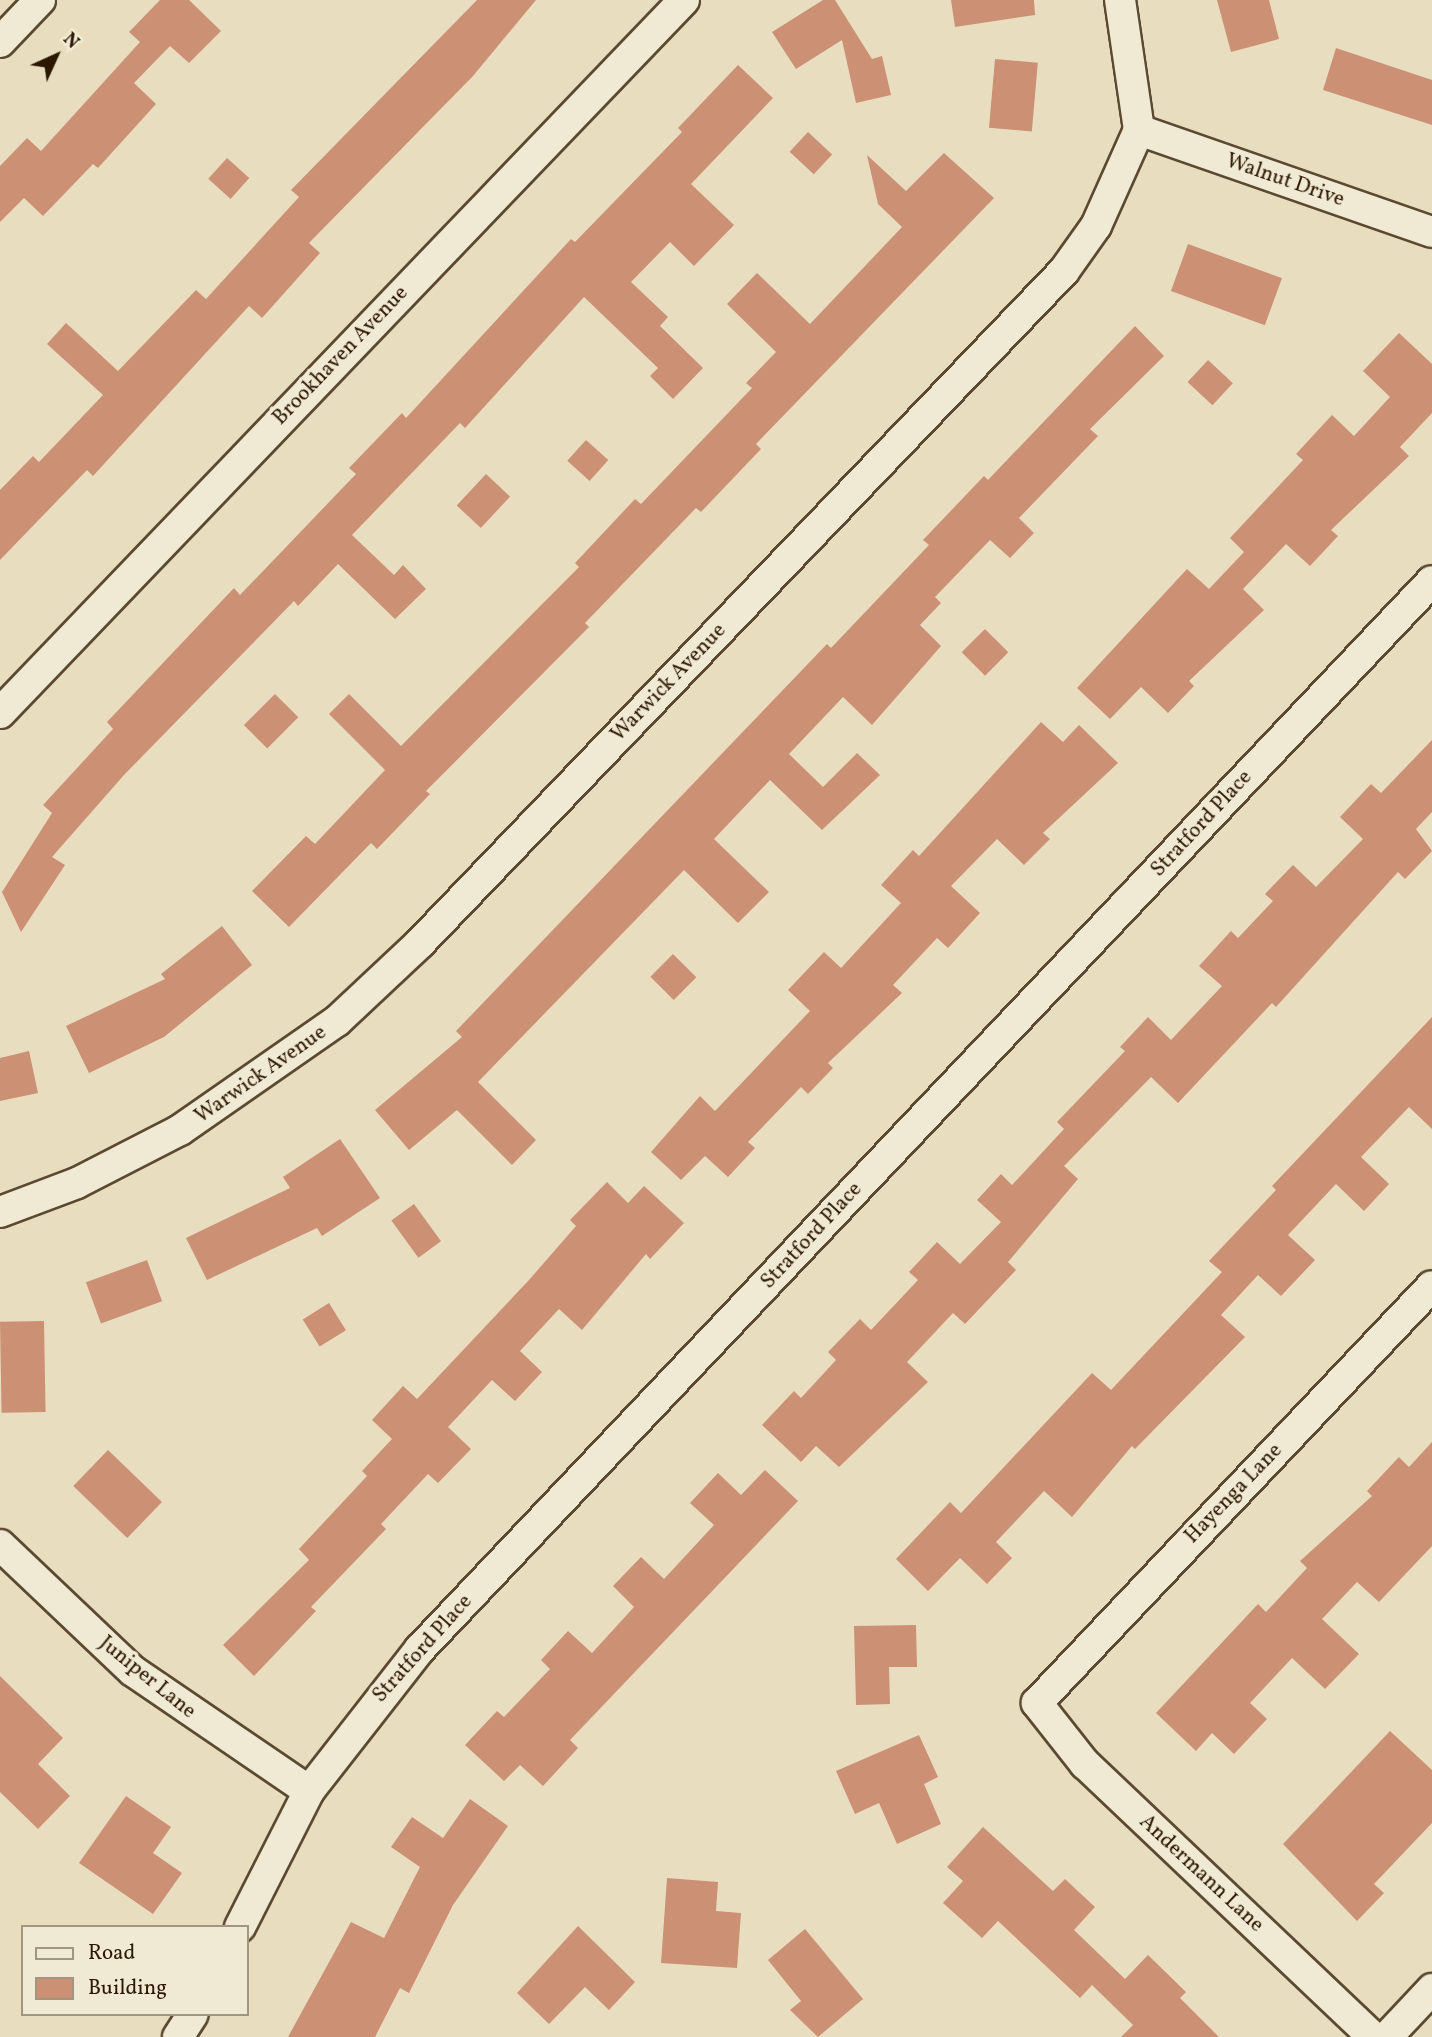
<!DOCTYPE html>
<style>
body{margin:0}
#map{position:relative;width:1432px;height:2037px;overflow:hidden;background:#e8debf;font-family:Vollkorn,serif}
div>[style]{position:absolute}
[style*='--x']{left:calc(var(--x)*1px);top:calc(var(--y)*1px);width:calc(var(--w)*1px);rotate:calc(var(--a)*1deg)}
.building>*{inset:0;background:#cc9075;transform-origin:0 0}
.roads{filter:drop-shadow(2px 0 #5b4931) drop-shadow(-2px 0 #5b4931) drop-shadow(0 2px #5b4931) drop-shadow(0 -2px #5b4931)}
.street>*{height:30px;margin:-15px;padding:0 15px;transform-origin:15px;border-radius:15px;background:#f0ead5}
span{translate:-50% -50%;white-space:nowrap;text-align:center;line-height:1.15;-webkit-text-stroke:7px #f0ead5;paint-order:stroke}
.street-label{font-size:21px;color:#2c1702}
.legend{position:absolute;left:21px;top:1925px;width:228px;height:91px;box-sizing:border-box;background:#f0ead5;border:2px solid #a29681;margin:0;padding:9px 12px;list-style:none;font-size:21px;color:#2c1702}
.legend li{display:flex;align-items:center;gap:14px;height:35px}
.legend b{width:35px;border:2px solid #a29681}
.north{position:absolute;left:21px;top:21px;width:70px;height:70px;-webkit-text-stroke:5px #f0ead5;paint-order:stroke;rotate:45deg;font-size:19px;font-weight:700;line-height:28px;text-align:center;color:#2c1702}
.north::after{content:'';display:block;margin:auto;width:24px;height:32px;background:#2c1702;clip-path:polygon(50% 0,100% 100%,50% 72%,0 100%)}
</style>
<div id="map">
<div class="building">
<i style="clip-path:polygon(160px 0,189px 0,221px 31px,189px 63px,170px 46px,134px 83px,156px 104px,98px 168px,93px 164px,43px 216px,24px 198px,0 222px,0 166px,27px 138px,41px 151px,140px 42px,129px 32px)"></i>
<i style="clip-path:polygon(477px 0,536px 0,473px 76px,309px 243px,320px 253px,262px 318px,249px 306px,93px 476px,87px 470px,0 560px,0 490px,33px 456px,39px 462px,103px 395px,47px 344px,66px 323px,118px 371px,196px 290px,206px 299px,299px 197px,291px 190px)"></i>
<i style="clip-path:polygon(823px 0,835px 0,872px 59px,882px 56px,891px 95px,856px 103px,842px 40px,796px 69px,772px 32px)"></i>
<i style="clip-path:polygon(951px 0,1034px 0,1035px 15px,955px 27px)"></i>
<i style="clip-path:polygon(1217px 0,1269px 0,1279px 39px,1231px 52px)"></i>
<i style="clip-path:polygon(1336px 48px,1432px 80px,1432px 125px,1323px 90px)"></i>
<i style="left:995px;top:59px;width:43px;height:69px;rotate:5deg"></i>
<i style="clip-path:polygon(738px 65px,773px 98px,691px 184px,734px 225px,694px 266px,670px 242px,631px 282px,668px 317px,660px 326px,703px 368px,673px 399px,650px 376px,658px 368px,584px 297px,465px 428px,460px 423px,352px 535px,394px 575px,403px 565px,426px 589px,395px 619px,338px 564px,298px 606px,294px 601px,124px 775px,52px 857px,65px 865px,21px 932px,2px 892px,52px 813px,43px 805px,113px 729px,107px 722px,234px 588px,240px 595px,356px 474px,349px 468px,402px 413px,406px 418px,571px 239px,575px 242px,682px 132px,678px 128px)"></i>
<i style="left:808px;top:132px;width:33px;height:27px;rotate:43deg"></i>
<i style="clip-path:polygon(944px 153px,994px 198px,756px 444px,761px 449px,701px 512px,696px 508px,585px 623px,589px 627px,426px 791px,430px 794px,377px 849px,371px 843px,289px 927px,252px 891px,306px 836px,315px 844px,385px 770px,329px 714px,349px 694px,401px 746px,579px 567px,575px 563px,635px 499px,641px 504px,752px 388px,746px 383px,776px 352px,727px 304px,757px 273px,810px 324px,902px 227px,878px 204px,867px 155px,906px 191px)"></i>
<i style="left:227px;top:158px;width:30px;height:28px;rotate:42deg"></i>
<i style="left:1188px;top:244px;width:100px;height:50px;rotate:20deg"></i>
<i style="clip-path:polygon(1135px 326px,1164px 356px,1090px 429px,1098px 436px,1019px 518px,1034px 533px,1010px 558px,990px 540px,935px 597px,941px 603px,920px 625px,941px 646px,872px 725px,843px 697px,789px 754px,823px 787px,857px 753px,880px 775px,822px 830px,770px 780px,714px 839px,769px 892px,738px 923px,684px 870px,478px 1082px,536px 1140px,512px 1165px,457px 1110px,409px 1150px,375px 1110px,462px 1037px,456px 1031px,827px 644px,831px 648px,929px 545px,923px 540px,984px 476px,988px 480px)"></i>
<i style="clip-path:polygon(1399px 333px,1432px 364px,1432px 413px,1400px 447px,1409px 456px,1331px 530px,1338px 536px,1310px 566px,1286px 544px,1243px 589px,1264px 610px,1189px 681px,1194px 686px,1168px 713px,1141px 687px,1110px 719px,1077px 688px,1187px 569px,1209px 589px,1244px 552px,1230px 538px,1303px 460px,1296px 454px,1332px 415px,1354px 436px,1390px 397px,1363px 371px)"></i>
<i style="left:1208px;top:360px;width:34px;height:30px;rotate:43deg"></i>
<i style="left:586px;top:440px;width:30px;height:28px;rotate:42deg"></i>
<i style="left:486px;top:474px;width:33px;height:43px;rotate:43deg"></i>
<i style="left:985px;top:629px;width:33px;height:33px;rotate:45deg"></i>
<i style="left:275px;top:694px;width:33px;height:44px;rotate:45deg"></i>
<i style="clip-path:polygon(1041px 722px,1063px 742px,1079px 725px,1118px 763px,1043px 833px,1050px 839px,1024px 865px,997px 839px,951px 886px,980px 913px,948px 948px,937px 938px,893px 985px,902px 993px,828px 1063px,833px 1068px,808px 1094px,801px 1087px,748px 1142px,755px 1148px,728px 1177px,705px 1156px,681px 1180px,651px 1152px,700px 1096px,715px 1111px,810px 1011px,788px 990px,824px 952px,841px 968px,901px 903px,881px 885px,913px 850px,919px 856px)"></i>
<i style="clip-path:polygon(1432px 740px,1432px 812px,1416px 829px,1432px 851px,1405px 879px,1398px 872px,1276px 1007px,1272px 1003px,1178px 1103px,1151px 1077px,1064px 1166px,1078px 1179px,1008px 1262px,1016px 1270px,965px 1324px,953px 1313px,907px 1362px,928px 1382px,839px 1467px,816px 1446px,801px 1462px,762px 1425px,794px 1391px,801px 1398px,836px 1360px,828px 1352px,860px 1319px,871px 1330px,918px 1280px,909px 1272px,937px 1242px,960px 1264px,1001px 1222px,977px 1200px,1001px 1174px,1012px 1185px,1064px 1129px,1057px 1122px,1125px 1051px,1120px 1047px,1148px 1017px,1171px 1040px,1222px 986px,1199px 966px,1231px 931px,1238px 938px,1273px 901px,1265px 894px,1293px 865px,1316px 887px,1363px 839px,1340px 817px,1371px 784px,1381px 793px)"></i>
<i style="clip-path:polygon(222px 926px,252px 965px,164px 1037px,89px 1073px,66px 1026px,165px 979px,161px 974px)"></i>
<i style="left:673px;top:954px;width:33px;height:32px;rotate:45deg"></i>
<i style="clip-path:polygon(1432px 1017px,1432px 1129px,1409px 1107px,1361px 1157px,1389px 1184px,1364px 1211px,1336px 1184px,1288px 1235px,1315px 1260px,1281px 1296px,1258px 1275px,1221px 1315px,1245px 1337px,1135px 1449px,1132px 1446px,1072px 1517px,1044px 1491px,996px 1542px,1012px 1558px,987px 1584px,960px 1558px,928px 1591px,896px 1559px,950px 1502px,961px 1513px,1092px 1373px,1111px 1390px,1222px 1272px,1209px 1261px,1276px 1190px,1272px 1186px)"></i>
<i style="clip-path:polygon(29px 1051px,38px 1093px,0 1101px,0 1058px)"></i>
<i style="clip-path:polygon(340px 1139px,380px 1198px,322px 1236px,317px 1228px,207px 1280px,186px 1238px,290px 1188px,283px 1177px)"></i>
<i style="clip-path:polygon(607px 1182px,628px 1203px,644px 1186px,684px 1223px,650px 1259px,646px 1254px,582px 1330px,559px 1309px,520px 1351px,542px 1372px,515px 1401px,492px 1380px,448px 1427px,471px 1449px,438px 1483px,428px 1474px,381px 1524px,386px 1529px,311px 1607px,316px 1611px,254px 1676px,223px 1645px,309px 1560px,299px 1549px,367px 1476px,362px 1471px,392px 1439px,372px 1420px,403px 1386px,417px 1399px,529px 1280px,576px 1226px,570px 1220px)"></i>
<i style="left:414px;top:1204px;width:46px;height:28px;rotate:54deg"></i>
<i style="left:147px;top:1260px;width:44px;height:65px;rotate:70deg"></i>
<i style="left:329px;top:1303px;width:32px;height:31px;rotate:58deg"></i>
<i style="left:44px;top:1321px;width:91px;height:44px;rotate:89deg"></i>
<i style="clip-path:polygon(1432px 1442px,1432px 1546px,1379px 1602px,1357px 1582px,1322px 1619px,1359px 1654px,1325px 1689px,1292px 1658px,1250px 1703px,1267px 1719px,1234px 1754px,1212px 1733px,1196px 1751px,1156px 1713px,1258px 1604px,1266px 1612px,1307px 1568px,1300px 1561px,1372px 1496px,1367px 1491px,1399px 1457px,1409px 1467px)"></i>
<i style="left:108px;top:1450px;width:75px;height:50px;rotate:44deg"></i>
<i style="clip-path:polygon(765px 1470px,798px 1501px,570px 1740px,578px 1748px,543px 1786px,520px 1765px,504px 1781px,465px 1745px,497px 1711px,504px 1717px,550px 1669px,541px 1660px,568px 1631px,592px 1653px,634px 1607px,613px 1586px,641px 1557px,664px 1579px,714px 1525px,690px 1503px,718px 1473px,741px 1495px)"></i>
<i style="clip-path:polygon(916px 1625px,917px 1667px,889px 1667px,890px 1704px,856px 1705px,854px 1626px)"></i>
<i style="clip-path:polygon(0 1676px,63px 1738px,38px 1764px,70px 1796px,38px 1829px,0 1792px)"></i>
<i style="clip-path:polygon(1390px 1731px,1432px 1770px,1432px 1823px,1374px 1884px,1384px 1893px,1357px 1921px,1283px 1844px)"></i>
<i style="clip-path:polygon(919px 1735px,938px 1777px,924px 1784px,941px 1824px,897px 1844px,879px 1803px,855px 1814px,836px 1771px)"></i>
<i style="clip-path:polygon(126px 1796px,171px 1827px,153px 1853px,182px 1873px,153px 1914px,79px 1863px)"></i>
<i style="clip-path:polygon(470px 1799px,508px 1826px,453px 1905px,409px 1993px,400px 1988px,375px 2037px,288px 2037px,351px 1922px,384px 1938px,420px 1867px,391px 1847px,412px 1817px,443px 1838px)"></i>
<i style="clip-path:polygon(983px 1827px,1053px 1891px,1065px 1879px,1095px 1907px,1074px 1930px,1125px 1979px,1148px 1955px,1186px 1992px,1180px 1998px,1219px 2037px,1121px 2037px,1133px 2025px,1092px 1985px,1080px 1998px,998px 1921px,982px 1938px,943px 1903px,963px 1881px,947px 1867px)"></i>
<i style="clip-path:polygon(667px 1878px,718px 1882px,716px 1911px,741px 1913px,737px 1968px,661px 1963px)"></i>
<i style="clip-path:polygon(578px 1926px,635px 1982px,609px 2010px,585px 1987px,549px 2024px,517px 1993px)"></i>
<i style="clip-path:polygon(805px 1929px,863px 1999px,818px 2037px,790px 2010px,801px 2001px,768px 1960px)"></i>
</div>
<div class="roads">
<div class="street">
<i style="--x:0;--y:42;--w:58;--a:-46.4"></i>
<i style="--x:1139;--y:130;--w:310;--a:19.2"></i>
<i style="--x:0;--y:713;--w:988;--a:-46.19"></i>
<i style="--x:0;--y:1212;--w:82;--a:-20.6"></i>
<i style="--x:77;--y:1183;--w:116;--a:-27.2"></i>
<i style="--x:180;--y:1130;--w:191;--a:-34.8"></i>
<i style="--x:337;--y:1021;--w:114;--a:-43.2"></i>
<i style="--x:420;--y:943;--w:931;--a:-46.22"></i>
<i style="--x:1064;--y:271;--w:55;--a:-54.6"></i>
<i style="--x:1096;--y:226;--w:105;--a:-65.9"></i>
<i style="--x:1139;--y:130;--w:131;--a:-98.3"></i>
<i style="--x:0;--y:1545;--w:183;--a:43.5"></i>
<i style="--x:133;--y:1671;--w:213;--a:34.3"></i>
<i style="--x:240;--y:1927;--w:153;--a:-63.1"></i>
<i style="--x:309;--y:1791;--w:180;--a:-52"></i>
<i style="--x:420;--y:1649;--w:1471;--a:-46.54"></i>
<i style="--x:178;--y:2037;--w:27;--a:-57"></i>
<i style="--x:1373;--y:2037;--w:397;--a:-136.5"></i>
<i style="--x:1085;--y:1764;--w:78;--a:-128.2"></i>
<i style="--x:1037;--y:1703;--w:574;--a:-46.55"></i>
<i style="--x:1387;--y:2037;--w:66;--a:-46.8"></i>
</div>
</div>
<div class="street-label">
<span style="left:1285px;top:181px;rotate:19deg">Walnut Drive</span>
<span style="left:341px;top:356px;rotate:-46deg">Brookhaven Avenue</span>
<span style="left:669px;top:683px;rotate:-46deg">Warwick Avenue</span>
<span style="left:1202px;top:824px;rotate:-47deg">Stratford Place</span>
<span style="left:261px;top:1075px;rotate:-35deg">Warwick Avenue</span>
<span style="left:812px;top:1236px;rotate:-47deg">Stratford Place</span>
<span style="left:1234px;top:1494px;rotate:-46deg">Hayenga Lane</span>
<span style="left:423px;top:1649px;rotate:-48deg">Stratford Place</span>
<span style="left:147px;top:1678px;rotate:39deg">Juniper Lane</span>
<span style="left:1201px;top:1874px;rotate:43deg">Andermann Lane</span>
</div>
<ul class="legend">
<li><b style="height:9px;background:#f0ead5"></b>Road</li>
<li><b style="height:19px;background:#cc9075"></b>Building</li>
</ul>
<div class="north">N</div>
</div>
